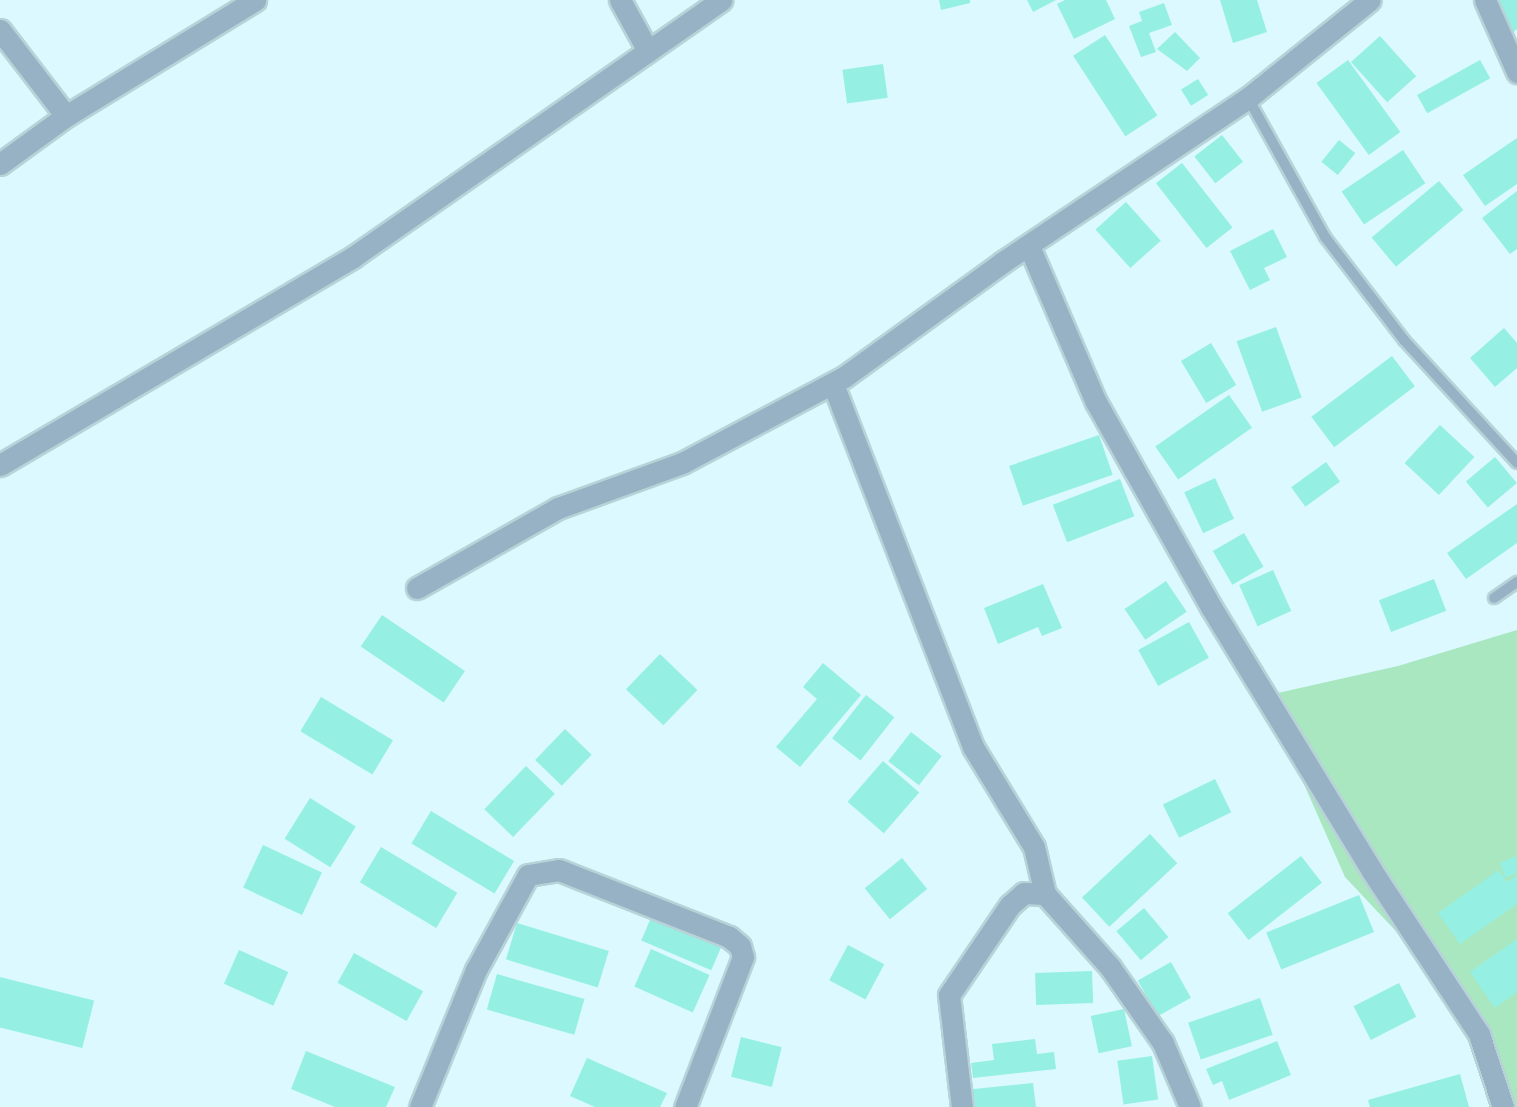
<!DOCTYPE html>
<style>
body{margin:0}
#map{position:relative;width:1517px;height:1107px;overflow:hidden;background:#dbf9ff;font-family:Inter,sans-serif}
div>[style]{position:absolute}
[style*='--x']{left:calc(var(--x)*1px);top:calc(var(--y)*1px);width:calc(var(--w)*1px);rotate:calc(var(--a)*1deg)}
.green>*{inset:0;background:#a8e7bf}
.building>*{inset:0;background:#95f0e3;transform-origin:0 0}
.roads{filter:drop-shadow(2px 0 #b8d3d8) drop-shadow(-2px 0 #b8d3d8) drop-shadow(0 2px #b8d3d8) drop-shadow(0 -2px #b8d3d8)}
.service>*{height:10px;margin:-5px;padding:0 5px;transform-origin:5px;border-radius:5px;background:#96b2c4}
.minor>*{height:21px;margin:-10.5px;padding:0 10.5px;transform-origin:10.5px;border-radius:10.5px;background:#96b2c4}
span{translate:-50% -50%;white-space:nowrap;text-align:center;line-height:1.15;-webkit-text-stroke:5px #dbf9ff;paint-order:stroke}
</style>
<div id="map">
<div class="green">
<i style="clip-path:polygon(1517px 630px,1517px 1107px,1503px 1107px,1487px 1028px,1345px 877px,1265px 696px,1398px 666px)"></i>
</div>
<div class="building">
<i style="clip-path:polygon(939px 0,970px 0,970px 3px,941px 10px)"></i>
<i style="clip-path:polygon(1027px 0,1056px 0,1033px 12px)"></i>
<i style="clip-path:polygon(1065px 0,1106px 0,1115px 19px,1074px 39px,1057px 4px)"></i>
<i style="clip-path:polygon(1220px 0,1257px 0,1267px 32px,1233px 43px)"></i>
<i style="clip-path:polygon(1491px 0,1517px 0,1517px 29px,1514px 32px)"></i>
<i style="clip-path:polygon(1164px 3px,1172px 25px,1149px 33px,1156px 52px,1141px 57px,1129px 26px,1142px 21px,1139px 12px)"></i>
<i style="clip-path:polygon(1175px 32px,1200px 58px,1187px 71px,1157px 49px)"></i>
<i style="left:1105px;top:35px;width:96px;height:38px;rotate:57deg"></i>
<i style="left:1380px;top:36px;width:54px;height:39px;rotate:48deg"></i>
<i style="left:1348px;top:60px;width:89px;height:39px;rotate:54deg"></i>
<i style="left:1480px;top:60px;width:21px;height:72px;rotate:61deg"></i>
<i style="left:883px;top:64px;width:34px;height:41px;rotate:82deg"></i>
<i style="left:1198px;top:79px;width:19px;height:20px;rotate:58deg"></i>
<i style="left:1222px;top:135px;width:34px;height:35px;rotate:52deg"></i>
<i style="clip-path:polygon(1517px 138px,1517px 184px,1485px 206px,1463px 175px)"></i>
<i style="left:1339px;top:140px;width:21px;height:28px;rotate:39deg"></i>
<i style="left:1403px;top:150px;width:40px;height:74px;rotate:56deg"></i>
<i style="left:1182px;top:163px;width:82px;height:33px;rotate:52deg"></i>
<i style="left:1439px;top:181px;width:38px;height:88px;rotate:50deg"></i>
<i style="clip-path:polygon(1517px 191px,1517px 249px,1510px 254px,1482px 218px)"></i>
<i style="left:1126px;top:202px;width:52px;height:41px;rotate:48deg"></i>
<i style="clip-path:polygon(1273px 229px,1287px 257px,1264px 268px,1270px 280px,1250px 290px,1230px 251px)"></i>
<i style="left:1276px;top:327px;width:75px;height:42px;rotate:70deg"></i>
<i style="clip-path:polygon(1504px 328px,1517px 343px,1517px 368px,1495px 387px,1470px 358px)"></i>
<i style="left:1211px;top:343px;width:49px;height:35px;rotate:59deg"></i>
<i style="left:1392px;top:356px;width:38px;height:101px;rotate:53deg"></i>
<i style="left:1229px;top:395px;width:40px;height:90px;rotate:55deg"></i>
<i style="left:1440px;top:425px;width:47px;height:52px;rotate:43deg"></i>
<i style="left:1099px;top:435px;width:42px;height:95px;rotate:71deg"></i>
<i style="left:1495px;top:457px;width:34px;height:38px;rotate:50deg"></i>
<i style="left:1326px;top:462px;width:24px;height:43px;rotate:54deg"></i>
<i style="left:1215px;top:478px;width:45px;height:34px;rotate:65deg"></i>
<i style="left:1120px;top:479px;width:40px;height:72px;rotate:69deg"></i>
<i style="clip-path:polygon(1517px 504px,1517px 543px,1466px 579px,1447px 553px)"></i>
<i style="left:1244px;top:533px;width:39px;height:36px;rotate:60deg"></i>
<i style="left:1273px;top:570px;width:45px;height:37px;rotate:66deg"></i>
<i style="left:1434px;top:579px;width:34px;height:59px;rotate:69deg"></i>
<i style="left:1166px;top:581px;width:37px;height:50px;rotate:56deg"></i>
<i style="clip-path:polygon(1043px 584px,1062px 628px,1042px 636px,1038px 627px,998px 644px,984px 608px)"></i>
<i style="left:382px;top:615px;width:100px;height:38px;rotate:34deg"></i>
<i style="left:1189px;top:622px;width:41px;height:58px;rotate:61deg"></i>
<i style="left:660px;top:654px;width:52px;height:49px;rotate:44deg"></i>
<i style="clip-path:polygon(823px 663px,861px 695px,800px 767px,776px 747px,817px 699px,803px 687px)"></i>
<i style="left:866px;top:695px;width:36px;height:55px;rotate:38deg"></i>
<i style="left:321px;top:697px;width:84px;height:40px;rotate:31deg"></i>
<i style="left:565px;top:729px;width:37px;height:43px;rotate:44deg"></i>
<i style="left:911px;top:732px;width:39px;height:37px;rotate:38deg"></i>
<i style="left:883px;top:761px;width:48px;height:54px;rotate:41deg"></i>
<i style="left:526px;top:766px;width:40px;height:60px;rotate:44deg"></i>
<i style="left:1215px;top:779px;width:37px;height:58px;rotate:64deg"></i>
<i style="left:310px;top:798px;width:54px;height:48px;rotate:32deg"></i>
<i style="left:431px;top:811px;width:97px;height:38px;rotate:31deg"></i>
<i style="left:1150px;top:834px;width:40px;height:93px;rotate:47deg"></i>
<i style="left:263px;top:845px;width:65px;height:47px;rotate:25deg"></i>
<i style="left:381px;top:847px;width:89px;height:41px;rotate:31deg"></i>
<i style="left:1301px;top:856px;width:34px;height:93px;rotate:52deg"></i>
<i style="clip-path:polygon(1516px 856px,1517px 873px,1506px 878px,1500px 863px)"></i>
<i style="left:902px;top:858px;width:40px;height:48px;rotate:51deg"></i>
<i style="clip-path:polygon(1499px 870px,1507px 882px,1517px 875px,1517px 904px,1460px 944px,1438px 913px)"></i>
<i style="left:1359px;top:895px;width:40px;height:100px;rotate:68deg"></i>
<i style="left:1144px;top:908px;width:38px;height:36px;rotate:50deg"></i>
<i style="left:653px;top:913px;width:76px;height:30px;rotate:23deg"></i>
<i style="left:517px;top:923px;width:96px;height:38px;rotate:17deg"></i>
<i style="clip-path:polygon(1517px 939px,1517px 992px,1495px 1008px,1470px 972px)"></i>
<i style="left:848px;top:945px;width:41px;height:40px;rotate:28deg"></i>
<i style="left:651px;top:949px;width:64px;height:41px;rotate:24deg"></i>
<i style="left:239px;top:950px;width:54px;height:37px;rotate:24deg"></i>
<i style="left:354px;top:953px;width:79px;height:34px;rotate:29deg"></i>
<i style="left:1171px;top:962px;width:41px;height:38px;rotate:61deg"></i>
<i style="left:1092px;top:971px;width:32px;height:57px;rotate:88deg"></i>
<i style="left:497px;top:974px;width:91px;height:37px;rotate:16deg"></i>
<i style="left:0;top:977px;width:97px;height:49px;rotate:14deg"></i>
<i style="left:1399px;top:983px;width:38px;height:51px;rotate:63deg"></i>
<i style="left:1260px;top:998px;width:39px;height:76px;rotate:71deg"></i>
<i style="left:1124px;top:1009px;width:38px;height:34px;rotate:78deg"></i>
<i style="left:741px;top:1037px;width:42px;height:41px;rotate:14deg"></i>
<i style="clip-path:polygon(1035px 1039px,1037px 1054px,1054px 1052px,1056px 1069px,973px 1078px,971px 1063px,994px 1060px,992px 1044px)"></i>
<i style="clip-path:polygon(1277px 1041px,1291px 1075px,1229px 1100px,1222px 1081px,1213px 1085px,1206px 1069px)"></i>
<i style="clip-path:polygon(306px 1051px,395px 1087px,386px 1107px,335px 1107px,291px 1089px)"></i>
<i style="left:1152px;top:1056px;width:44px;height:35px;rotate:82deg"></i>
<i style="clip-path:polygon(587px 1058px,667px 1093px,660px 1107px,595px 1107px,570px 1096px)"></i>
<i style="clip-path:polygon(1460px 1074px,1469px 1107px,1370px 1107px,1368px 1100px)"></i>
<i style="clip-path:polygon(1033px 1083px,1036px 1107px,966px 1107px,964px 1090px)"></i>
</div>
<div class="roads">
<div class="service">
<i style="--x:1248;--y:98;--w:159;--a:61"></i>
<i style="--x:1325;--y:237;--w:130;--a:52.5"></i>
<i style="--x:1404;--y:340;--w:167;--a:47.4"></i>
<i style="--x:1494;--y:598;--w:28;--a:-35"></i>
</div>
<div class="minor">
<i style="--x:620;--y:0;--w:58;--a:61.2"></i>
<i style="--x:1485;--y:0;--w:79;--a:66"></i>
<i style="--x:0;--y:30;--w:108;--a:52.5"></i>
<i style="--x:0;--y:164;--w:82;--a:-36"></i>
<i style="--x:66;--y:116;--w:222;--a:-31.5"></i>
<i style="--x:1029;--y:246;--w:170;--a:66.8"></i>
<i style="--x:1096;--y:402;--w:235;--a:60.7"></i>
<i style="--x:1211;--y:607;--w:309;--a:58.6"></i>
<i style="--x:1372;--y:871;--w:195;--a:56.7"></i>
<i style="--x:1479;--y:1034;--w:77;--a:71.8"></i>
<i style="--x:833;--y:384;--w:389;--a:68.9"></i>
<i style="--x:973;--y:747;--w:117;--a:58.6"></i>
<i style="--x:1034;--y:847;--w:48;--a:76.8"></i>
<i style="--x:1045;--y:894;--w:21;--a:-177"></i>
<i style="--x:1024;--y:893;--w:18;--a:139"></i>
<i style="--x:1010;--y:905;--w:109;--a:124.1"></i>
<i style="--x:949;--y:995;--w:113;--a:83.4"></i>
<i style="--x:0;--y:465;--w:410;--a:-30.5"></i>
<i style="--x:353;--y:257;--w:449;--a:-34.9"></i>
<i style="--x:417;--y:588;--w:162;--a:-29.6"></i>
<i style="--x:558;--y:508;--w:132;--a:-19.9"></i>
<i style="--x:682;--y:463;--w:183;--a:-28"></i>
<i style="--x:844;--y:377;--w:196;--a:-35.9"></i>
<i style="--x:1003;--y:262;--w:295;--a:-33.8"></i>
<i style="--x:1248;--y:98;--w:156;--a:-38.8"></i>
<i style="--x:1045;--y:894;--w:98;--a:48.3"></i>
<i style="--x:1110;--y:967;--w:93;--a:55.1"></i>
<i style="--x:1163;--y:1043;--w:69;--a:67.1"></i>
<i style="--x:420;--y:1107;--w:148;--a:-67.8"></i>
<i style="--x:476;--y:970;--w:108;--a:-61.3"></i>
<i style="--x:528;--y:875;--w:31;--a:-9"></i>
<i style="--x:559;--y:870;--w:183;--a:21.5"></i>
<i style="--x:729;--y:937;--w:14;--a:39"></i>
<i style="--x:740;--y:946;--w:11;--a:75"></i>
<i style="--x:743;--y:957;--w:161;--a:111.1"></i>
</div>
</div>
</div>
